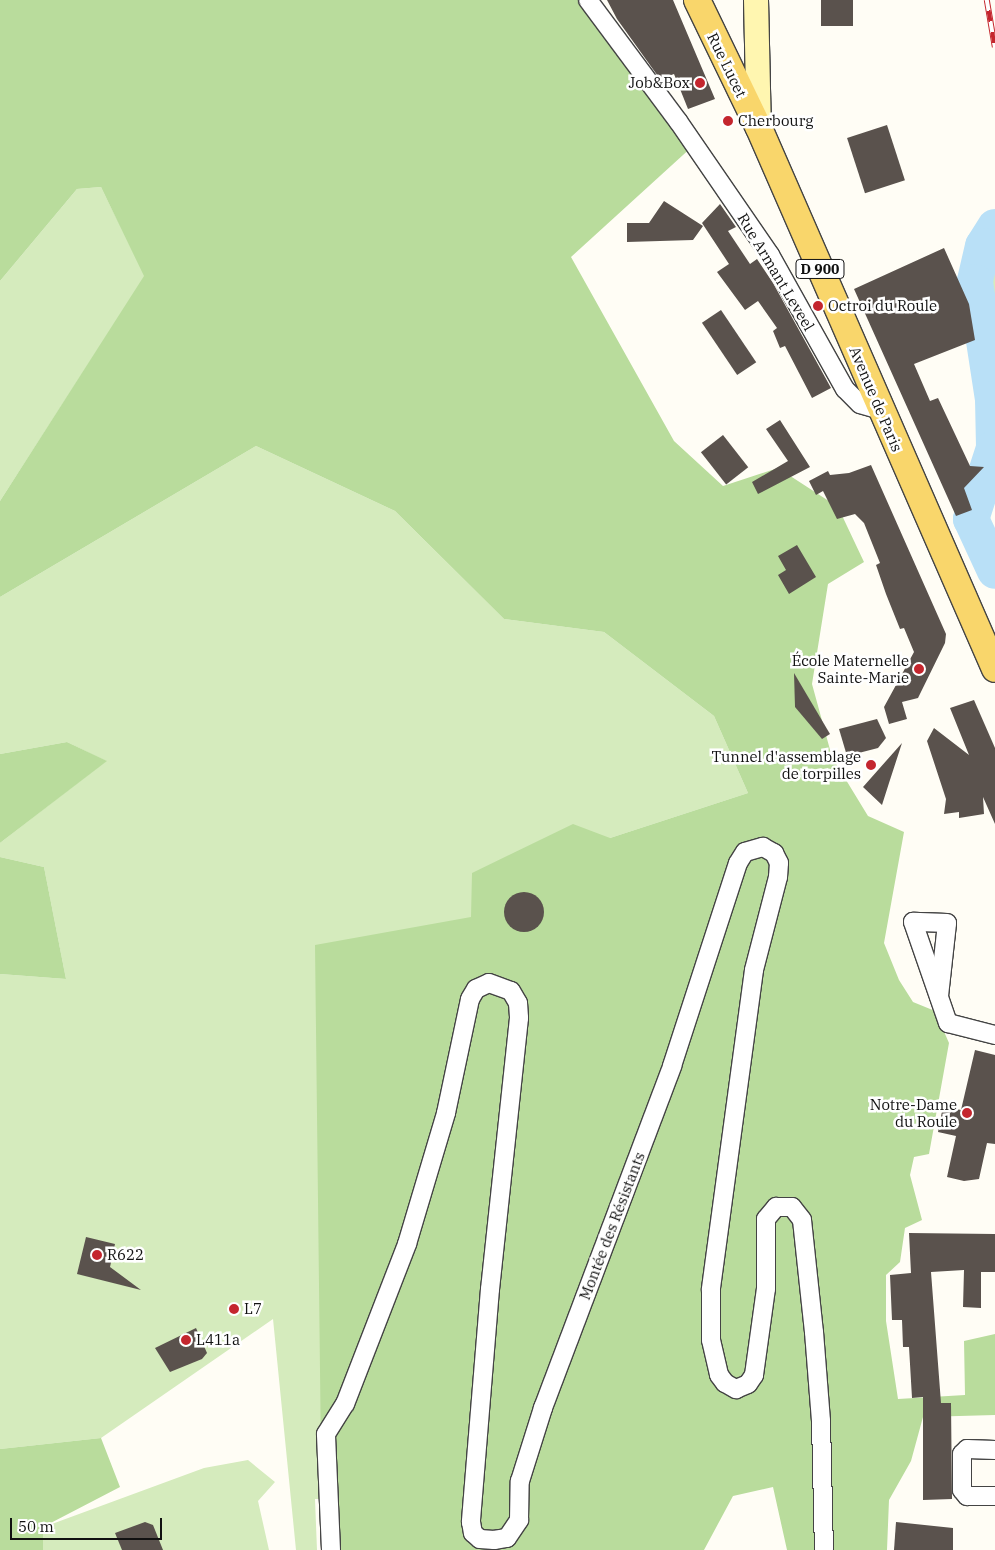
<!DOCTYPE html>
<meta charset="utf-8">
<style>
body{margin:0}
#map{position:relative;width:995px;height:1550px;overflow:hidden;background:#fffdf5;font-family:"IBM Plex Serif",serif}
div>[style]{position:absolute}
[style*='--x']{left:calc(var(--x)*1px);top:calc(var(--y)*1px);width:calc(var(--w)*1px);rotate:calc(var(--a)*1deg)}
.green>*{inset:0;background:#d5ebbd}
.forest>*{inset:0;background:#b9dc9c}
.river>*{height:36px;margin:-18px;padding:0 18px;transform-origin:18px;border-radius:18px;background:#b9e0f7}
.building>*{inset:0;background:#5a524d;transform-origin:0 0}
.round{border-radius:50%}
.roads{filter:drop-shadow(1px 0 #444) drop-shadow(-1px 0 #444) drop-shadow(0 1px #444) drop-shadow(0 -1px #444)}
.street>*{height:18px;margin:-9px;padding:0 9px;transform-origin:9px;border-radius:9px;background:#fff}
.secondary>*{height:24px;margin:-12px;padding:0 12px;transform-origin:12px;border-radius:12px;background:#fff6b0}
.primary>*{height:26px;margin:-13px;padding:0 13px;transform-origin:13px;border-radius:13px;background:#f9d66b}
.rail>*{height:5.5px;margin-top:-2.75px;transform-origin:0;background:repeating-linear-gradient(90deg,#fff 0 11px,#c4262e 0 22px);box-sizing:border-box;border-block:1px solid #c4262e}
.dots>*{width:14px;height:14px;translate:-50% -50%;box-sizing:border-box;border:2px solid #fff;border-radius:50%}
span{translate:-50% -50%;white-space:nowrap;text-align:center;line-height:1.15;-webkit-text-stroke:5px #fff;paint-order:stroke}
.shield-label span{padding:1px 4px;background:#fff;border:1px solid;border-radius:4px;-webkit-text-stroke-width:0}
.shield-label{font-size:14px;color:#111;font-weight:700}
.street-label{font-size:15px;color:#111}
.poi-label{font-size:15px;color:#111}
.right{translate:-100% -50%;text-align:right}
.left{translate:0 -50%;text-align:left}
.scale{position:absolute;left:10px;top:1518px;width:152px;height:22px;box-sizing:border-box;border:2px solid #111;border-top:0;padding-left:6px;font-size:15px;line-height:18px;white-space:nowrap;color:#111;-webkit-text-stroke:4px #fff;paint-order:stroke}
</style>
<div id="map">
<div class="green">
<i style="clip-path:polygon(101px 187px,145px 276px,0 501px,0 281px,77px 189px)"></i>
<i style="clip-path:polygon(986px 259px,995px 271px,995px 344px,982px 287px)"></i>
<i style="clip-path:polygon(256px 446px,395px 511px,504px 619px,604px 632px,714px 716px,748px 793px,610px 838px,323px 1499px,315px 1499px,317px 1550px,296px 1550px,273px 1319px,101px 1438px,0 1449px,0 974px,66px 979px,44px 867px,0 857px,0 843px,106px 761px,67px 742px,0 754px,0 597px)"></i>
<i style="clip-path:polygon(248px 1460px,275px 1482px,258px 1501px,269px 1550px,42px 1550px,41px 1528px,204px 1468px)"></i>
</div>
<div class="forest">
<i style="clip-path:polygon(0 0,588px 0,694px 145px,571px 257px,674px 441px,723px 486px,778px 468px,838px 507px,864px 562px,828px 584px,812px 684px,832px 757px,868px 816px,904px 832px,884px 943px,899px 980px,913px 1002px,935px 1011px,949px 1043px,929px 1154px,914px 1157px,910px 1175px,922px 1220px,905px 1228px,900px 1262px,886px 1275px,886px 1321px,898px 1399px,965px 1395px,964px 1341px,995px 1334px,995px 1415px,923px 1417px,911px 1461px,889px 1500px,887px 1550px,787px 1550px,773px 1487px,733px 1496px,704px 1550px,326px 1550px,321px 1456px,315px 945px,471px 917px,472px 873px,573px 824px,610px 838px,748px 793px,714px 716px,604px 632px,504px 619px,395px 511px,256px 446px,0 597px,0 501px,144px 276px,101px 187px,77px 189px,0 281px)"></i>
<i style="clip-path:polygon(67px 742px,107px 761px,0 843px,0 754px)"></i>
<i style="clip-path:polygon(0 857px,44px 867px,66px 979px,0 974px)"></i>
<i style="clip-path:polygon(101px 1438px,120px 1487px,43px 1527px,43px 1550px,0 1550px,0 1449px)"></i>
</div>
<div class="river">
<i style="--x:995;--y:227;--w:22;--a:122"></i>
<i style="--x:983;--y:246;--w:37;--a:103"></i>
<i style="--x:975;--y:282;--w:118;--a:81.3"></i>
<i style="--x:993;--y:399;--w:49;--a:88.8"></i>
<i style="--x:994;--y:448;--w:75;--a:107.9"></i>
<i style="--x:971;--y:519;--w:57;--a:65.2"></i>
</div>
<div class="building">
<i style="clip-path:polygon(607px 0,673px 0,715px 99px,688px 109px,674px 74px,660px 79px,617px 19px)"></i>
<i style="left:821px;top:0;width:32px;height:26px"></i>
<i style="left:887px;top:125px;width:58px;height:42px;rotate:72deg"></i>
<i style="clip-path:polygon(664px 201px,703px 226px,693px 240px,627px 242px,627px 223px,649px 223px)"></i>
<i style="clip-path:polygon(720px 204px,736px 227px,728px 231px,750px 264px,757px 259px,773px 283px,831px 388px,812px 398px,785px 346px,780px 348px,773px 331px,777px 328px,758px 301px,745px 310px,717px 272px,729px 264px,702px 223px)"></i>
<i style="clip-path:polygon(944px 248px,969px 304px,975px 340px,914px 364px,930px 401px,938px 398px,970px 466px,984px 467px,964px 488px,972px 510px,956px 516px,854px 289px)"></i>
<i style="left:721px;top:310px;width:63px;height:23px;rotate:56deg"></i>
<i style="clip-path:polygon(780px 420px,810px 467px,758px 494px,752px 482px,788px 461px,766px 429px)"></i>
<i style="left:723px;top:435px;width:41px;height:28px;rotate:52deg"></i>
<i style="clip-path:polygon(871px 465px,946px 634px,945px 643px,918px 698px,902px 702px,907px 719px,889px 724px,884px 707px,914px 652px,904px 628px,900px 629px,886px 594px,876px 565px,880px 563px,864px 523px,855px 514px,837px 519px,823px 491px,816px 495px,809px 481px,828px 471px,830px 475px,849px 473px)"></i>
<i style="clip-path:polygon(797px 545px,816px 577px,789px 594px,778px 575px,786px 570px,778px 556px)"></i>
<i style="clip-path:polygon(794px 673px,830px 734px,822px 739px,795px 707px)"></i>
<i style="clip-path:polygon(974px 700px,995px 748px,995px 824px,983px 797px,984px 814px,959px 818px,959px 812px,944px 814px,946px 799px,927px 741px,934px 728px,969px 755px,950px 708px)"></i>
<i style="clip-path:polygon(877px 719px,886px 738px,878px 748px,847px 756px,839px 729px)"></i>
<i style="clip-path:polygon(902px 743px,889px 783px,882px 805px,863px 787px)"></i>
<i class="round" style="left:504px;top:892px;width:40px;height:40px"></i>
<i style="clip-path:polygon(975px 1050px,995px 1055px,995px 1144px,987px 1143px,979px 1179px,964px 1181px,947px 1177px,956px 1136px,938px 1132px,943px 1106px,961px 1110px)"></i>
<i style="clip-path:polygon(909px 1233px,995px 1234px,995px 1272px,981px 1272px,981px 1308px,963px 1307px,964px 1270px,931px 1272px,941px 1403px,951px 1403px,952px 1499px,923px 1500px,923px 1397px,912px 1398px,909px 1347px,903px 1347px,902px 1320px,892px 1320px,890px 1275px,911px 1273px)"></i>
<i style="clip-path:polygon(86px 1237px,115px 1244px,110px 1267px,141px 1290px,77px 1274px)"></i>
<i style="clip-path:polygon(196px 1328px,207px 1353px,202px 1359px,170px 1372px,155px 1348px)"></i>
<i style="clip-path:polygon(145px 1522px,153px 1525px,163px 1550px,122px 1550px,115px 1533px)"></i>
<i style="clip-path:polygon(896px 1522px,953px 1528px,953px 1550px,894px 1550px)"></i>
</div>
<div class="roads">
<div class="street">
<i style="--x:588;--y:0;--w:151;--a:53.4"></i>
<i style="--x:678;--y:121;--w:163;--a:55.5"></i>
<i style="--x:770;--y:255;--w:154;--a:60.8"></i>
<i style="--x:845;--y:389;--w:21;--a:45"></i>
<i style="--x:860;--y:404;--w:22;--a:16"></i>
<i style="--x:939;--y:996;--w:73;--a:-83.7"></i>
<i style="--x:947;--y:923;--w:34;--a:-178"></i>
<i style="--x:913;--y:922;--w:107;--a:70.9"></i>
<i style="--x:948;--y:1023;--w:49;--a:14.3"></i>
<i style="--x:995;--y:1450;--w:28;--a:-178"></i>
<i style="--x:967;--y:1449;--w:7;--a:135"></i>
<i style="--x:962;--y:1454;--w:36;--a:90"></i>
<i style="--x:962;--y:1490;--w:8;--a:50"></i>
<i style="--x:967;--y:1496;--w:28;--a:0"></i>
<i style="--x:331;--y:1550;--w:116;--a:-92.5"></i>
<i style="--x:326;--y:1434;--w:36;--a:-58"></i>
<i style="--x:345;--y:1404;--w:172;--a:-68.8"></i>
<i style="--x:407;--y:1244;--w:137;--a:-73.4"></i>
<i style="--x:446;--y:1113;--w:116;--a:-78.1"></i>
<i style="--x:470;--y:999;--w:12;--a:-59"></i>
<i style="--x:476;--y:989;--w:14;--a:-25"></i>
<i style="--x:489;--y:983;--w:23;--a:20"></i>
<i style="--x:511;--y:991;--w:14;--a:60"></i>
<i style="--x:518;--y:1003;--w:15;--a:86"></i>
<i style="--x:519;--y:1018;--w:273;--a:96.1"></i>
<i style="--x:490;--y:1289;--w:234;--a:94.7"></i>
<i style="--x:471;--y:1522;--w:11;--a:80"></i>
<i style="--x:473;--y:1533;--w:9;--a:41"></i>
<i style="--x:480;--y:1539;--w:14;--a:4"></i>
<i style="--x:494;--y:1540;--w:13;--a:-9"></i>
<i style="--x:507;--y:1538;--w:22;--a:-56"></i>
<i style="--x:519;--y:1520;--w:39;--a:-89"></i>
<i style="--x:520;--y:1481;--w:77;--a:-72.5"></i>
<i style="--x:543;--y:1408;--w:366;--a:-69.3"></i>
<i style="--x:672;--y:1066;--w:213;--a:-72"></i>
<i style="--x:738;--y:863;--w:13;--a:-58"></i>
<i style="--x:745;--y:852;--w:19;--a:-16"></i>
<i style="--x:763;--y:847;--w:13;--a:29"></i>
<i style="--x:774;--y:853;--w:11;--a:63"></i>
<i style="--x:779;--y:863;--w:14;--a:94"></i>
<i style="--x:778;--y:877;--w:96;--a:104.5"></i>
<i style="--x:754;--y:970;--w:323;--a:97.7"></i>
<i style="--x:711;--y:1290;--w:50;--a:90"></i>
<i style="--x:711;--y:1340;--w:36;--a:77"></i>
<i style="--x:719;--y:1375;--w:10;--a:53"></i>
<i style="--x:725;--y:1383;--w:13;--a:29"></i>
<i style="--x:736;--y:1389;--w:13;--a:-23"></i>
<i style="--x:748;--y:1384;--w:11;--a:-56"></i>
<i style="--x:754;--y:1375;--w:87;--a:-82.1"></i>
<i style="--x:766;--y:1289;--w:70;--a:-90"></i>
<i style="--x:766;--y:1219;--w:16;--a:-50"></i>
<i style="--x:776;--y:1207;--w:16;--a:0"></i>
<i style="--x:792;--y:1207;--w:16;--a:52"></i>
<i style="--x:802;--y:1220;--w:113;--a:83.9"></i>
<i style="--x:814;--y:1332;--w:89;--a:85.5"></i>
<i style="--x:821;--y:1421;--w:129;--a:88.7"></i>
</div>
<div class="secondary">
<i style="--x:756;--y:0;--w:128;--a:88.7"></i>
</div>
<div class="primary">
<i style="--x:697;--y:0;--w:142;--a:64.2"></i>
<i style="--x:759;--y:128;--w:590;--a:66.43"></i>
</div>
</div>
<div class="rail">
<i style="--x:987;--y:0;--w:48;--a:80.3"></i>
</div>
<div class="dots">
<i style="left:700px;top:83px;background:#c4262e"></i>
<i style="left:728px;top:121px;background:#c4262e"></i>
<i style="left:818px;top:306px;background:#c4262e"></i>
<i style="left:919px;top:669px;background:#c4262e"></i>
<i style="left:871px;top:765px;background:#c4262e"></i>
<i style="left:967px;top:1113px;background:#c4262e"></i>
<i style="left:97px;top:1255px;background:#c4262e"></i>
<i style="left:234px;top:1309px;background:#c4262e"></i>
<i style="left:186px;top:1340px;background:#c4262e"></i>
</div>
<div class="shield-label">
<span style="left:820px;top:269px">D 900</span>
</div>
<div class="street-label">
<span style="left:727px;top:65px;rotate:64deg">Rue Lucet</span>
<span style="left:776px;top:272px;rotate:59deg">Rue Armant Leveel</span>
<span style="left:876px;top:399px;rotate:67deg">Avenue de Paris</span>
<span style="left:612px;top:1226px;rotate:-69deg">Montée des Résistants</span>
</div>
<div class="poi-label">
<span class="right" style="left:690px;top:83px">Job&amp;Box</span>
<span class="left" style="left:738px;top:121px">Cherbourg</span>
<span class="left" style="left:828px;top:306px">Octroi du Roule</span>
<span class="right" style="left:909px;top:669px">École Maternelle<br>Sainte-Marie</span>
<span class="right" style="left:861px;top:765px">Tunnel d'assemblage<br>de torpilles</span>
<span class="right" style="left:957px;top:1113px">Notre-Dame<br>du Roule</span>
<span class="left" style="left:107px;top:1255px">R622</span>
<span class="left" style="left:244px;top:1309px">L7</span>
<span class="left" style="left:196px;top:1340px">L411a</span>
</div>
<div class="scale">50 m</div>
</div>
